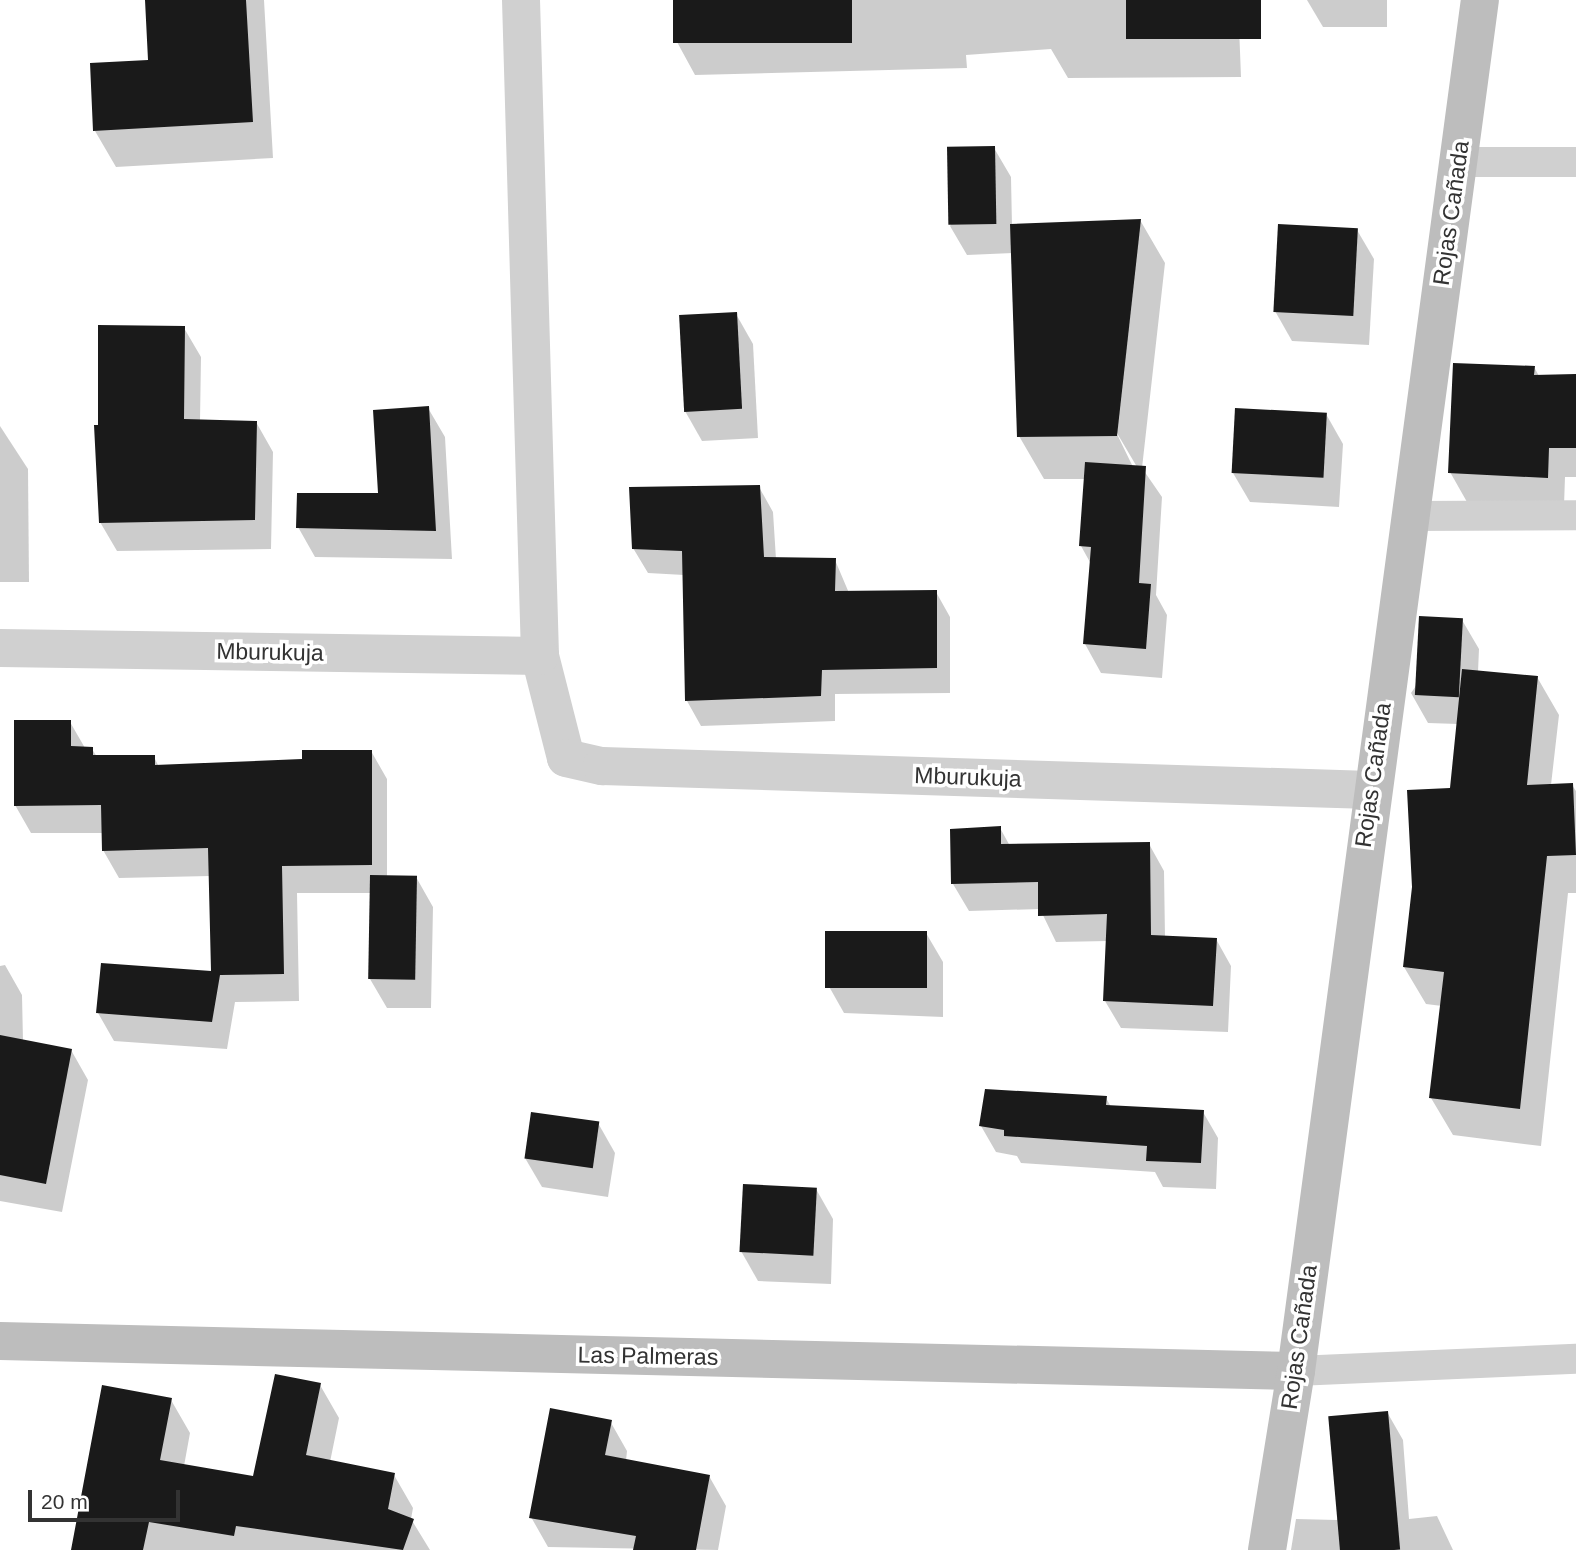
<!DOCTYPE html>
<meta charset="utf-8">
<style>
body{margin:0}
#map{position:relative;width:1576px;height:1550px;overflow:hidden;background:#fff;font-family:Arial,sans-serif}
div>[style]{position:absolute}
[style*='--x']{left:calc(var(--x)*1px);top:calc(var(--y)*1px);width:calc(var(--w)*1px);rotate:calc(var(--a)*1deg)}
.shadow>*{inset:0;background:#0003}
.building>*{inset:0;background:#1a1a1a;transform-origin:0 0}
.lane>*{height:30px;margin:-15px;padding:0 15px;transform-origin:15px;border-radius:15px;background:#d0d0d0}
.street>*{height:38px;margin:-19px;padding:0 19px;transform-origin:19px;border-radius:19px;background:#d0d0d0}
.secondary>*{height:38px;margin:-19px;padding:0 19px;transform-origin:19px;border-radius:19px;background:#bdbdbd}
span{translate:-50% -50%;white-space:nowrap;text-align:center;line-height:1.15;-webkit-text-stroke:7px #fff;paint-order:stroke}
.street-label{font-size:23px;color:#333}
.scale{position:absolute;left:28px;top:1490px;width:152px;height:32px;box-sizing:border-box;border:4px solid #333;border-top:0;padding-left:9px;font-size:21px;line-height:24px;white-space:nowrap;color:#333;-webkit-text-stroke:5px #fff;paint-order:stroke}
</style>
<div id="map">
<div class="shadow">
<i style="clip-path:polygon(147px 0,264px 0,273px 158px,116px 167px,95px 131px,150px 61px)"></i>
<i style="clip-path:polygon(673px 0,1238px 0,1241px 77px,1068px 78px,1051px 49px,966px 55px,967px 68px,695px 75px,677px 42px)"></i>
<i style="clip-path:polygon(1307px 0,1387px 0,1387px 27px,1323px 27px)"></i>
<i style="clip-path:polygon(evenodd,994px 148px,1011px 177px,1012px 226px,1140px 220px,1165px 263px,1142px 468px,1162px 497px,1156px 595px,1167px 615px,1162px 678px,1101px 673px,1085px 644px,1091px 564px,1081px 546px,1086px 479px,1044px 479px,1019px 436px,1013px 253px,967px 255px,950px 226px,994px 148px,1114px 428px,1137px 467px,1133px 467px,1114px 428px)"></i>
<i style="clip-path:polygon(1357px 230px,1374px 259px,1369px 345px,1292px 341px,1275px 311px)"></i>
<i style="clip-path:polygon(736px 314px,753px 344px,758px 438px,702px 441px,685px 411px)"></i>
<i style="clip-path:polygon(184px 328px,201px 357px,200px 421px,256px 422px,273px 452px,271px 549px,117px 551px,100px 522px)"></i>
<i style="clip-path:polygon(1534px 367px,1539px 376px,1576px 375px,1576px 477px,1565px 477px,1564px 506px,1467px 502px,1450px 472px)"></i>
<i style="clip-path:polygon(428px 408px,445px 437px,452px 559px,315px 557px,298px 527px,379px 495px)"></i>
<i style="clip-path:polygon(1326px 414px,1343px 444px,1339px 507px,1250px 502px,1233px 473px)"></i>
<i style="clip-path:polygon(0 426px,28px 469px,29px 582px,0 582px)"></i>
<i style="clip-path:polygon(759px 487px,773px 512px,776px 559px,835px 560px,849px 593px,936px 592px,950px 617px,950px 693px,835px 694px,835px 721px,701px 726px,687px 701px,684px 575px,648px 573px,633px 548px)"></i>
<i style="clip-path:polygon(1462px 620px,1479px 649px,1478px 672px,1537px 677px,1559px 715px,1551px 785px,1572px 785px,1576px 791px,1576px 893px,1568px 893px,1541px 1146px,1453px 1135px,1431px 1098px,1442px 1006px,1426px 1004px,1404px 967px,1452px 790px,1458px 724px,1428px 723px,1411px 693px)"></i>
<i style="clip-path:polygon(70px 722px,85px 748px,92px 749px,97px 757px,154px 757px,159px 767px,304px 761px,371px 751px,387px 779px,387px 877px,416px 877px,433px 907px,431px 1008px,387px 1008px,370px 979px,371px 893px,297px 893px,299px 1001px,235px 1002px,227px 1049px,114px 1041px,98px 1013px,213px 973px,210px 876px,119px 878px,103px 850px,103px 833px,31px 833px,15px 805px)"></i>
<i style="clip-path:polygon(1000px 828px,1010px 846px,1149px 844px,1164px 871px,1165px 937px,1216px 939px,1231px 966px,1228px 1032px,1121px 1028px,1105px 1001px,1108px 941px,1056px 942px,1040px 909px,969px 911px,953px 884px)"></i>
<i style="clip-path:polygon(926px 933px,943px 962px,943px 1017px,844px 1013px,827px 983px)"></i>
<i style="clip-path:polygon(5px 965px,22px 995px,23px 1041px,71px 1050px,88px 1080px,62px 1212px,0 1201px,0 966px)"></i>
<i style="clip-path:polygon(1106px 1098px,1111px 1107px,1203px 1112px,1218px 1138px,1216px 1189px,1163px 1187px,1155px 1172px,1021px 1163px,1017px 1156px,996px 1152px,981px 1126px)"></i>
<i style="clip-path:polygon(598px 1123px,615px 1153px,608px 1197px,542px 1187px,525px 1158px)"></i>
<i style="clip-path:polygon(816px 1189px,833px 1219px,831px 1284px,758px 1281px,741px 1251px)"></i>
<i style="clip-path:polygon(320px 1385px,339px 1418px,330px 1462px,394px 1475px,413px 1508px,411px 1519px,430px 1550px,73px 1550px,171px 1400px,190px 1433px,184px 1466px,254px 1478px)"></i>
<i style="clip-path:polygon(1387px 1412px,1403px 1440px,1409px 1519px,1437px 1516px,1453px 1550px,1291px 1550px,1296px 1519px,1337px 1520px)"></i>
<i style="clip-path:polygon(610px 1421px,627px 1451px,626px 1461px,709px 1476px,726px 1506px,718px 1550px,548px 1547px,531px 1517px)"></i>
</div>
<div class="building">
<i style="clip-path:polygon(145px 0,246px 0,253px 122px,93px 131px,90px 63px,148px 60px)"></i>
<i style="left:673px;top:0;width:179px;height:43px"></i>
<i style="left:1126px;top:0;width:135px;height:39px"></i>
<i style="left:995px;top:146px;width:78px;height:48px;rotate:89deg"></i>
<i style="clip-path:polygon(1141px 219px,1117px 436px,1017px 437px,1010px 224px)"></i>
<i style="left:1278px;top:224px;width:80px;height:88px;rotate:3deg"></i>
<i style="left:737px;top:312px;width:97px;height:58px;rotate:87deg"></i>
<i style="clip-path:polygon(98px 325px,185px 326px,184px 419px,257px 421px,255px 520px,99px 523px,94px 425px,98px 425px)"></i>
<i style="clip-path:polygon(1453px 363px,1535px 366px,1534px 375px,1576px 374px,1576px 448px,1549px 448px,1548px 478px,1448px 473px)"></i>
<i style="clip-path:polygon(429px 406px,436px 531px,296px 528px,297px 493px,378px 493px,373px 410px)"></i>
<i style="left:1235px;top:408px;width:92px;height:65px;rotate:3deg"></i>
<i style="clip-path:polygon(1085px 462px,1146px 466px,1139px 583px,1151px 584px,1146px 649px,1083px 644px,1091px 547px,1079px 546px)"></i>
<i style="clip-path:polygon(760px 485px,764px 557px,836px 558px,835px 591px,937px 590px,937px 668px,822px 670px,821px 696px,685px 701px,682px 551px,632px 549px,629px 487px)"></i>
<i style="left:1419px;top:616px;width:44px;height:79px;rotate:3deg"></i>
<i style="clip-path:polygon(1462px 669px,1538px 676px,1527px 785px,1573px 783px,1576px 855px,1547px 856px,1520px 1109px,1429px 1098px,1444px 972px,1403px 967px,1412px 887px,1407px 790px,1450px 788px)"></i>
<i style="clip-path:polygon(14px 720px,71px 720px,71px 746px,93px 747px,93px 755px,155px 755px,155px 765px,302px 759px,302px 750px,372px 750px,372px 865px,282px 866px,284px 974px,220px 975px,212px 1022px,96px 1013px,101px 963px,211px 971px,208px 848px,102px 851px,101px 805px,14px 806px)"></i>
<i style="clip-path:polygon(1001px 826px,1001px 844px,1150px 842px,1151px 935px,1217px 938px,1213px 1006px,1103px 1001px,1107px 914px,1038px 916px,1038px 882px,951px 884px,950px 829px)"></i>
<i style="left:370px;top:875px;width:47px;height:104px;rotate:1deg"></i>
<i style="left:927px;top:931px;width:57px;height:102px;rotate:90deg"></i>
<i style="clip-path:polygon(0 1035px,72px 1049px,46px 1184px,0 1175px)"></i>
<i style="clip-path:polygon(985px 1089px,1107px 1096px,1106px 1105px,1204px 1110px,1201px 1163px,1146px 1161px,1147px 1146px,1004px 1136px,1004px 1130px,979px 1126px)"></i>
<i style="left:531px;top:1112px;width:69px;height:47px;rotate:8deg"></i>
<i style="left:743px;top:1184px;width:74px;height:68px;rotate:3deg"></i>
<i style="clip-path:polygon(275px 1374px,321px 1383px,306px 1455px,395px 1473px,388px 1509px,414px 1519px,403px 1550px,236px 1526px,234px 1536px,149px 1522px,143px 1550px,71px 1550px,102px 1385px,172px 1398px,160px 1460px,253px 1476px)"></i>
<i style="clip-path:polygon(550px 1408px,612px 1420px,605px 1455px,710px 1475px,696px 1550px,633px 1550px,636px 1536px,529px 1518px)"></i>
<i style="left:1388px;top:1411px;width:139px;height:60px;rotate:85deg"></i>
</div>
<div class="lane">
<i style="--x:1459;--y:162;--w:117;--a:0"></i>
<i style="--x:1410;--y:516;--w:166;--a:-0.3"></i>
<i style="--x:1296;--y:1371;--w:280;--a:-2.5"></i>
</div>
<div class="street">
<i style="--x:521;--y:0;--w:656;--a:88.34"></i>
<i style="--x:540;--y:656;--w:105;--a:75.7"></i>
<i style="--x:566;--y:758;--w:37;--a:13"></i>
<i style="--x:602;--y:766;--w:769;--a:1.79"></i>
<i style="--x:0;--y:648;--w:540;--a:0.85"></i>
</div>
<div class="secondary">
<i style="--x:0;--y:1341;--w:1296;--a:1.33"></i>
<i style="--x:1267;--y:1550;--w:181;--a:-80.8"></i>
<i style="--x:1296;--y:1371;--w:1383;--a:-82.36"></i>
</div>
<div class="street-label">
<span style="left:1451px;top:213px;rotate:-82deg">Rojas Cañada</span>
<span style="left:270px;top:652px;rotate:1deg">Mburukuja</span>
<span style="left:1373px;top:775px;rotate:-82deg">Rojas Cañada</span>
<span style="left:968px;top:777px;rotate:2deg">Mburukuja</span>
<span style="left:1299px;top:1337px;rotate:-82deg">Rojas Cañada</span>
<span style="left:648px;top:1356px;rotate:1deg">Las Palmeras</span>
</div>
<div class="scale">20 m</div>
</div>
